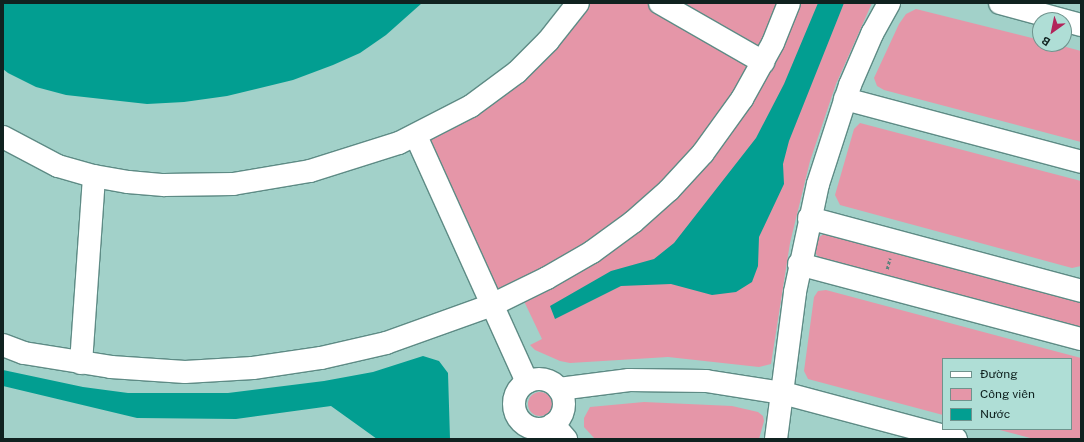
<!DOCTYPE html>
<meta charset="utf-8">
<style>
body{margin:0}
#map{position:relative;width:1084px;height:442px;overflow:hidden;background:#a2d1c9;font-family:"Public Sans",sans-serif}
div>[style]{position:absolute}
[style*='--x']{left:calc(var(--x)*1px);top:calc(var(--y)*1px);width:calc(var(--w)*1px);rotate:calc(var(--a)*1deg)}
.green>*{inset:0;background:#e596a8}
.round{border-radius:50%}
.water>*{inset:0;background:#029e91}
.path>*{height:2.5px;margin-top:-1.25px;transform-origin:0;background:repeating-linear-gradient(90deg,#60827d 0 3px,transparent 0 5px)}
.roads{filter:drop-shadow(1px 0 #5e8b85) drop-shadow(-1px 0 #5e8b85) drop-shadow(0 1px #5e8b85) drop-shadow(0 -1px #5e8b85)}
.minor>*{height:22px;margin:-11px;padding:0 11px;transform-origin:11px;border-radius:11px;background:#fff}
.minor>.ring{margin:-11px;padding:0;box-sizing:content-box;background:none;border:22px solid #fff;border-radius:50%}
span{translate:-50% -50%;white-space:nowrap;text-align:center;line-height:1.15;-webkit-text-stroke:3.5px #afded6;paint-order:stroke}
.frame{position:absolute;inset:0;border:4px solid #102220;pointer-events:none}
.legend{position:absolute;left:942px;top:358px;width:130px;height:72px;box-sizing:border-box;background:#afded6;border:1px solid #6f938d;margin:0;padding:5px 7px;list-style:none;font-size:12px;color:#102220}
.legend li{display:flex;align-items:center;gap:8px;height:20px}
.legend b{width:20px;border:1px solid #6f938d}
.north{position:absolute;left:1032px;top:12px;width:40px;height:40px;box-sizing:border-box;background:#afded6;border:1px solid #6f938d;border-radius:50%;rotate:213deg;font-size:11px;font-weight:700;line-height:16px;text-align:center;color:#102220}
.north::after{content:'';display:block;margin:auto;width:14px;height:18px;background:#b2245a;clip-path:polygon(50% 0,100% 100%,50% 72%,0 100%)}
</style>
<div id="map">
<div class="green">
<i style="clip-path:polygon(586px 3px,648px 3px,743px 58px,747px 61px,749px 71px,680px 170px,589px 247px,498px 291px,494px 288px,430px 141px)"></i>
<i style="clip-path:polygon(674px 3px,783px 3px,761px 45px,756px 47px)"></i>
<i style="clip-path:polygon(796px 3px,872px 3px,836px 84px,810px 161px,790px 243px,771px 364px,759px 367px,668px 357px,570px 363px,560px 361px,535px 350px,530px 345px,542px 339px,523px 299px,657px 213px)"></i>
<i style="clip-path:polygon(916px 9px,1040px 40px,1040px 44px,1055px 44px,1081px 51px,1081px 142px,884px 90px,877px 86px,874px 78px,899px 24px,906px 14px)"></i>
<i style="clip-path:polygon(860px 123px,1081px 181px,1081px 266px,1072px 268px,840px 205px,835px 195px,854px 129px)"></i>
<i style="clip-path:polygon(827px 232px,1081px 299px,1081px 328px,819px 258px,814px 251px,816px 239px)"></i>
<i style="clip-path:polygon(826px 290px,1081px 358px,1081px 439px,1034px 439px,996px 429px,1071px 429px,1071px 359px,943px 359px,943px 415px,808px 379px,804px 371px,814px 297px,818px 291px)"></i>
<i class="round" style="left:528px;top:392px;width:24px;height:24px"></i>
<i style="clip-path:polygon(644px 402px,732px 406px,758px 412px,763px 416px,764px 421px,759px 439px,595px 439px,584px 427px,584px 418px,590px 407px)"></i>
</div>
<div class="water">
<i style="clip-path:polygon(3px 3px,422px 3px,386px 35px,360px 53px,333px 65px,293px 80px,227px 96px,184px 102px,147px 104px,66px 95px,36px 87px,8px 73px,3px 69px)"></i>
<i style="clip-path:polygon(818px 3px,844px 3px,789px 141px,783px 164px,784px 184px,759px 237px,758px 266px,752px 282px,736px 292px,712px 295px,671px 284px,621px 286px,555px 319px,550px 306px,611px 271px,654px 259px,674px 243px,756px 138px,784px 84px)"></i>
<i style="clip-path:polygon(423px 356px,439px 361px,448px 373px,450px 439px,377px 439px,331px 406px,236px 419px,137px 418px,3px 386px,3px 370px,83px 387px,128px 393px,228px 393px,324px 381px,373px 372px)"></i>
</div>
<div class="path">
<i style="--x:887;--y:269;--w:11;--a:-75"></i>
</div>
<div class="roads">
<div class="minor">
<i style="--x:660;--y:3;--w:119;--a:29.8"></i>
<i style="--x:1000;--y:3;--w:84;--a:15.2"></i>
<i style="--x:845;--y:99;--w:244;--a:14.9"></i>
<i style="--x:416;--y:136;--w:270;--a:65.7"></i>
<i style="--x:3;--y:137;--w:62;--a:27.8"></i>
<i style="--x:58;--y:166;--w:37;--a:16"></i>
<i style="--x:94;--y:176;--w:35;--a:10"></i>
<i style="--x:128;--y:182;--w:36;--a:5"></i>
<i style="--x:164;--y:185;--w:69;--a:-0.8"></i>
<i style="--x:233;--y:184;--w:78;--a:-9.6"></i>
<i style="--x:310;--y:171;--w:93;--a:-17.5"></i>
<i style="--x:399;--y:143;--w:81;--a:-27.2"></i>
<i style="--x:471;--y:106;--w:57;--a:-36.5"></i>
<i style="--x:517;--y:72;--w:44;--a:-45"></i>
<i style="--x:548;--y:41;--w:48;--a:-51.7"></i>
<i style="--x:809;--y:218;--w:282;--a:15"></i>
<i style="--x:799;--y:264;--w:292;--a:14.9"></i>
<i style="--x:3;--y:345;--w:22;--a:21"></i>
<i style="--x:24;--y:353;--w:88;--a:9.1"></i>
<i style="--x:111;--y:367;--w:74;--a:3.9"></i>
<i style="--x:185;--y:372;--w:68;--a:-3.4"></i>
<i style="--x:253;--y:368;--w:69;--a:-8.4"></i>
<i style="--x:321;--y:358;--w:67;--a:-13"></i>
<i style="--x:386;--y:343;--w:113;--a:-19.7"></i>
<i style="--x:492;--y:305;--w:61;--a:-26.1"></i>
<i style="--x:547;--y:278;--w:52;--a:-30"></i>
<i style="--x:592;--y:252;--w:51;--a:-36.2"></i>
<i style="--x:633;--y:222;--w:48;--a:-41.6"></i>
<i style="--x:669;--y:190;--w:50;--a:-47.4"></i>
<i style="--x:703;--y:153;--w:67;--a:-54.2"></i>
<i style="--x:742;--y:99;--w:64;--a:-61"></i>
<i style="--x:773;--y:43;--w:43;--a:-68.2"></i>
<i style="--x:81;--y:363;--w:187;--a:-86"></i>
<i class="ring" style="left:514px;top:379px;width:28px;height:28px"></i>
<i style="--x:559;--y:389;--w:71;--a:-7.3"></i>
<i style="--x:629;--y:380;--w:77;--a:0.7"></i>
<i style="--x:706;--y:381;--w:78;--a:8.9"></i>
<i style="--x:783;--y:393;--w:179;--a:14.9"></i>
<i style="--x:553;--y:424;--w:20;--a:49"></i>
<i style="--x:776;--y:439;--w:148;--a:-82.6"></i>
<i style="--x:795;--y:292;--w:110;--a:-78"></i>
<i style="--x:818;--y:184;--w:104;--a:-72.1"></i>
<i style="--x:850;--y:85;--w:56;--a:-66.7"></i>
<i style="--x:872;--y:34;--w:35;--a:-61"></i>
</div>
</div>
<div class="frame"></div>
<ul class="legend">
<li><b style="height:5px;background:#fff"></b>Đường</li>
<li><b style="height:11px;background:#e596a8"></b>Công viên</li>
<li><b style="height:11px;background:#029e91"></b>Nước</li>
</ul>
<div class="north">B</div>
</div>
